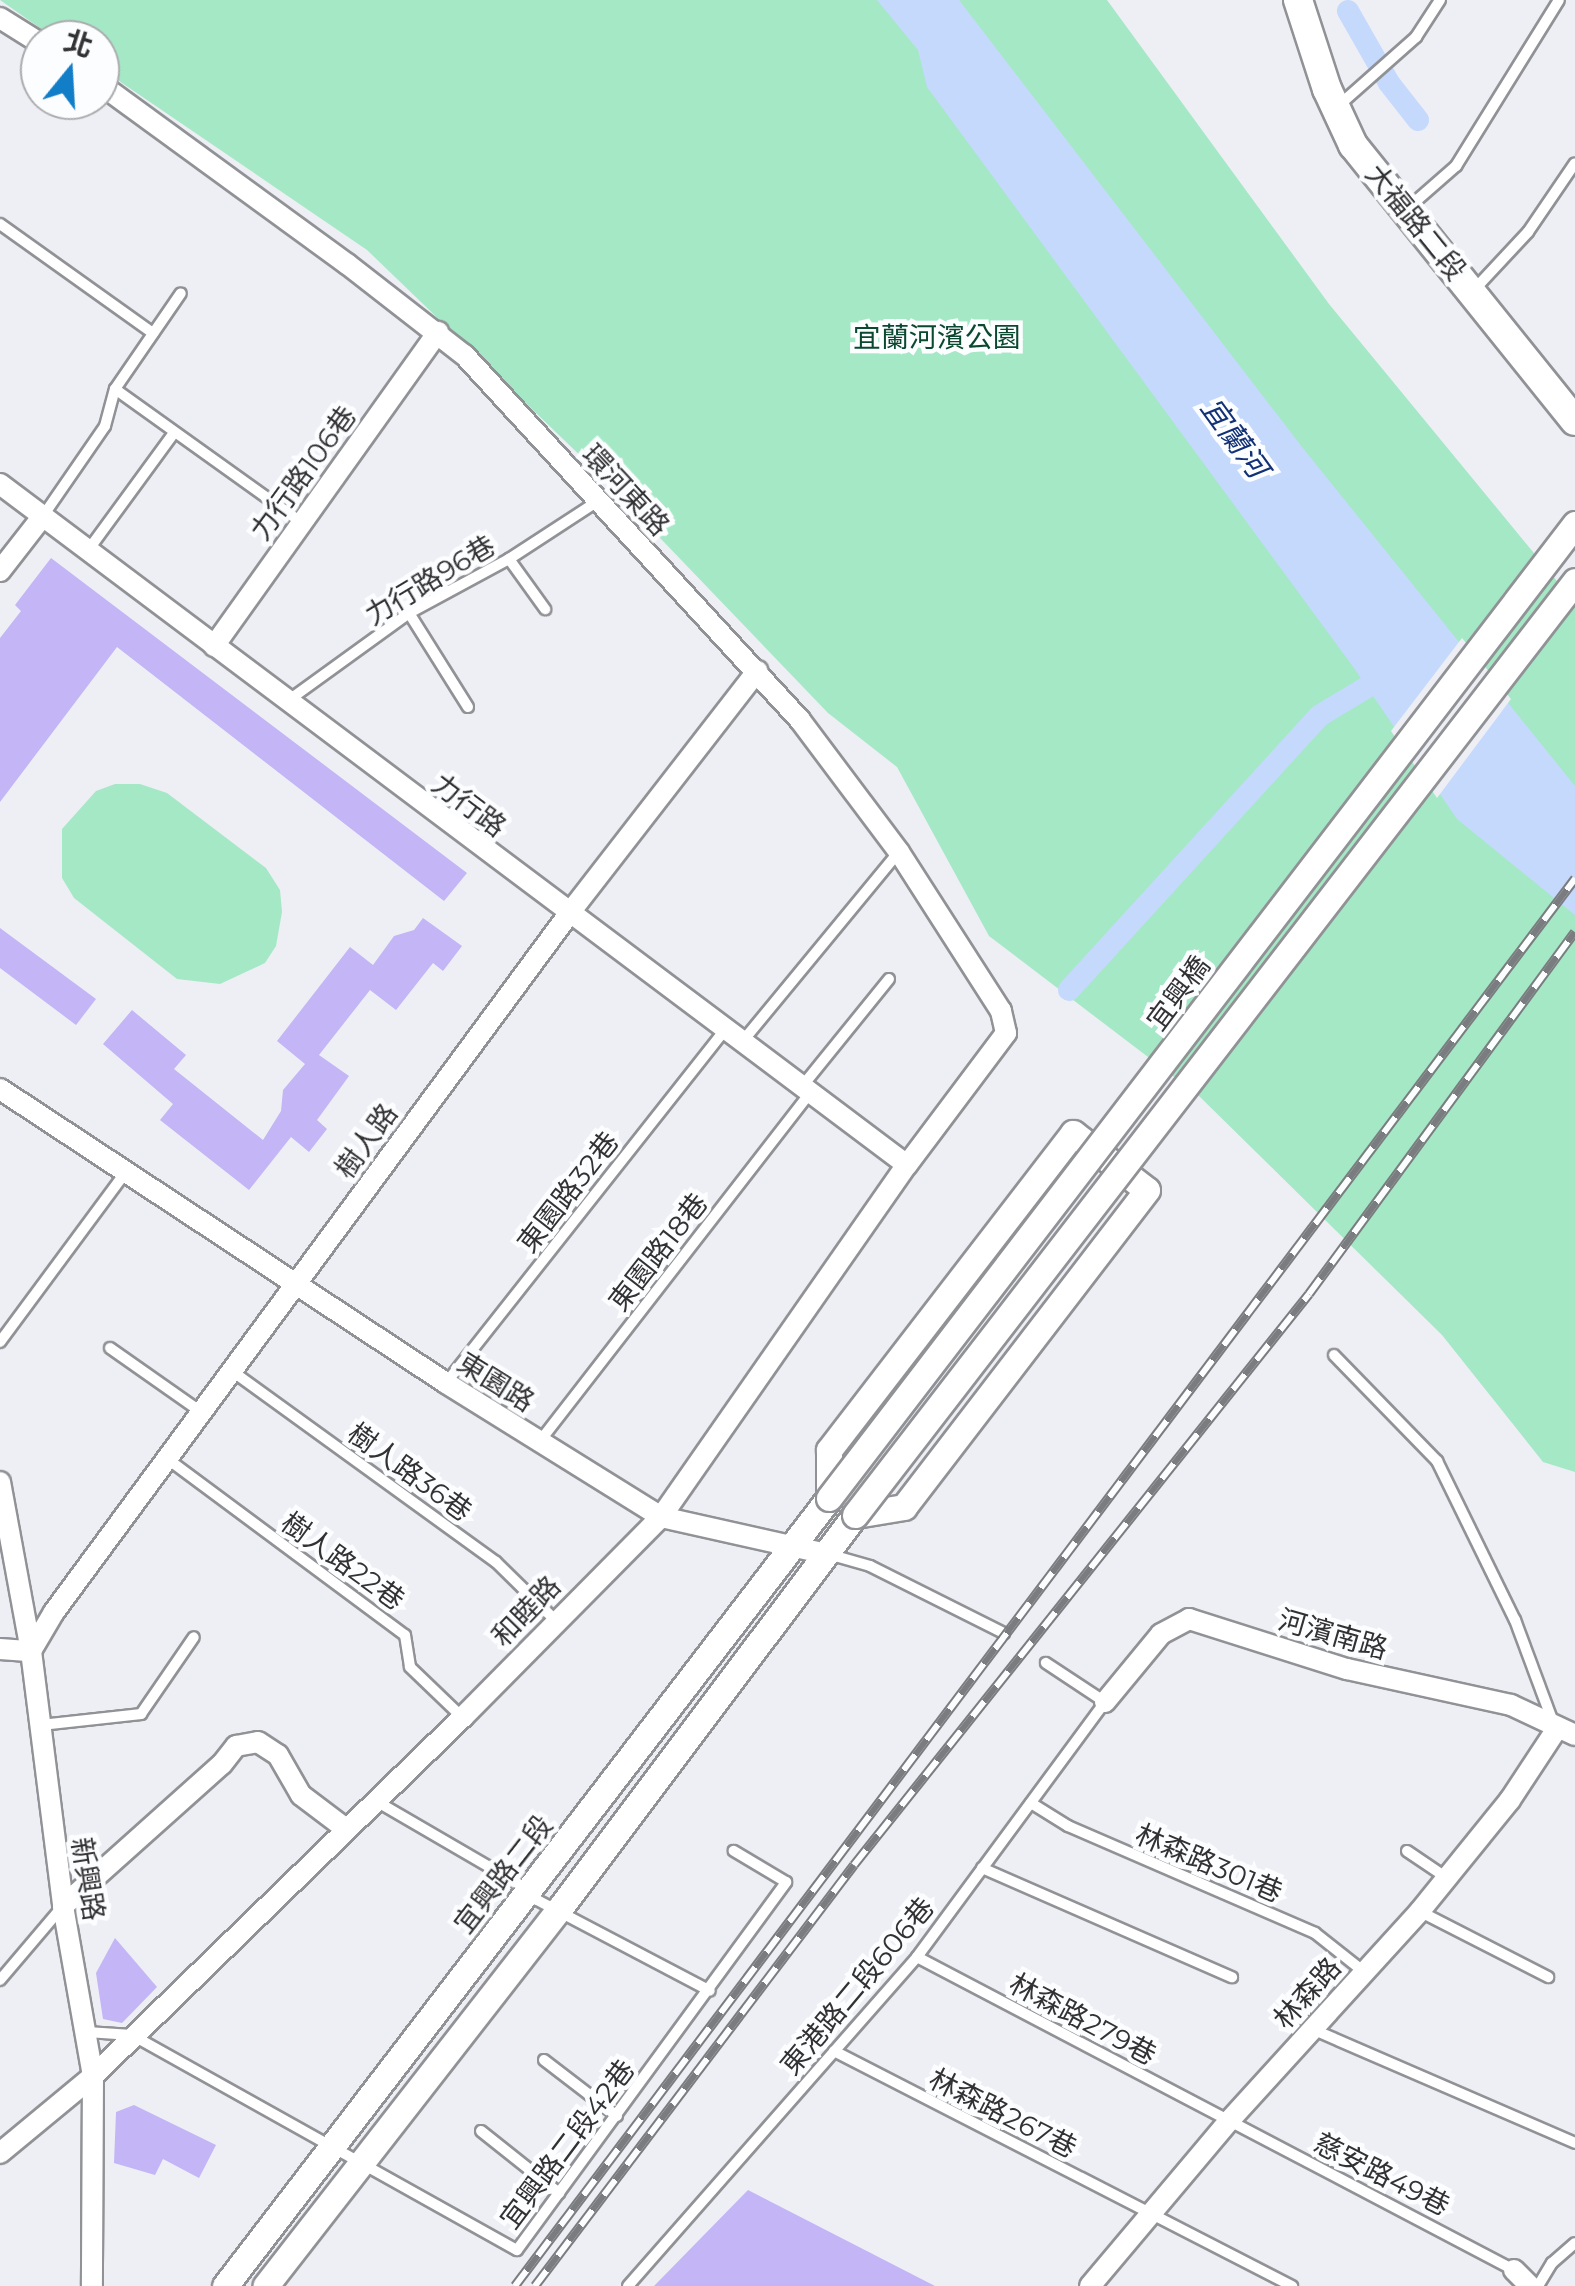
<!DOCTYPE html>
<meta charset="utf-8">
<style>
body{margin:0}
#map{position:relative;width:1575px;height:2286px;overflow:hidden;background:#eeeff5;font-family:Montserrat,"Noto Sans TC",sans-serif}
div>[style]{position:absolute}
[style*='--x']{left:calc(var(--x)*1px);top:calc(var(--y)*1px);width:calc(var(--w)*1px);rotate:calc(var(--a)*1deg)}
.green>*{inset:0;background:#a5e8c5}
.water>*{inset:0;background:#c5d9fd}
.pier>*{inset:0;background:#eeeff5}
.canal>*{height:22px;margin:-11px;padding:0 11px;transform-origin:11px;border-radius:11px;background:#c5d9fd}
.building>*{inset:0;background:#c3b5f6}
.roads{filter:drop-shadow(2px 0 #919296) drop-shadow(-2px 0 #919296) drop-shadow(0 2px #919296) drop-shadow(0 -2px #919296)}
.service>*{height:10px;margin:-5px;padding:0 5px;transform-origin:5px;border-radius:5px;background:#fff}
.minor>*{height:20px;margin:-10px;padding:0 10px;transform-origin:10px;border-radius:10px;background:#fff}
.tertiary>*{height:25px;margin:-12.5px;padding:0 12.5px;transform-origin:12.5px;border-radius:12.5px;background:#fff}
.secondary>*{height:28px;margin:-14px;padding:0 14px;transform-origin:14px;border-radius:14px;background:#fff}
.rail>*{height:10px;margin-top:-5px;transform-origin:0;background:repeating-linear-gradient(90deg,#fcfdff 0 19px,#7b7c7f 0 38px);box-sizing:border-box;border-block:2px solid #7b7c7f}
.bridges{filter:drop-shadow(2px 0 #919296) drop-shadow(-2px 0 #919296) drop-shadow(0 2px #919296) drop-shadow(0 -2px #919296)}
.tertiary-bridge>*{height:25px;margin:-12.5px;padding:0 12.5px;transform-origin:12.5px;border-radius:12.5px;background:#fff}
span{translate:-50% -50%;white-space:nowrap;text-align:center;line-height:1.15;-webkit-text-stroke:9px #fcfdff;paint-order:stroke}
.street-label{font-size:28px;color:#323234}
.park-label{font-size:28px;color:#0b4830}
.water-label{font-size:30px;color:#133276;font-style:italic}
.north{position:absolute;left:20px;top:20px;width:100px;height:100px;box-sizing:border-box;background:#fcfdff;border:2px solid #abacae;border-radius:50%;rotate:18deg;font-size:28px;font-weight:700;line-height:40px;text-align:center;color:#323234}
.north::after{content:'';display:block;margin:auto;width:35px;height:45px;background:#137ec8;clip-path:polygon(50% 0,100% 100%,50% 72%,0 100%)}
</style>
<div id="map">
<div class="green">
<i style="clip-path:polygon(0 0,1107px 0,1329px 304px,1575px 603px,1575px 1472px,1543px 1462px,1442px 1335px,1198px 1095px,989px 936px,897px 767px,828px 713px,590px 465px,367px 250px,100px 68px,100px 40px,57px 40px)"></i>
<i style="clip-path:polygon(115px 784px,140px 784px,167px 793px,266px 868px,280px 890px,282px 912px,276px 946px,265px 963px,220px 984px,177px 979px,74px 898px,62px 878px,62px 829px,96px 791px)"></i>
</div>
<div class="water">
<i style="clip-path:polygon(877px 0,959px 0,1302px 447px,1575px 786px,1575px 915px,1457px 819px,1354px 668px,927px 87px,918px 50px)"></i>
</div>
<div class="pier">
<i style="clip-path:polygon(1462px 638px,1511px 699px,1437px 798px,1391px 731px)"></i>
</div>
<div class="canal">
<i style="--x:1348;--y:11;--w:83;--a:60.3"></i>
<i style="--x:1389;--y:83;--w:47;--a:51.9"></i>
<i style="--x:1069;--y:990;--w:371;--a:-47.6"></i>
<i style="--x:1319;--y:716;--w:85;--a:-31.1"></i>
</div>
<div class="building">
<i style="clip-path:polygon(51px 558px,467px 873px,444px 901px,117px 647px,0 802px,0 638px,21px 611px,15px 605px)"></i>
<i style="clip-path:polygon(423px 918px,462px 946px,443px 971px,433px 963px,396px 1010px,370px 990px,319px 1055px,349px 1076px,317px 1120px,327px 1129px,309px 1152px,291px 1137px,249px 1190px,160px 1120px,173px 1104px,103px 1044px,132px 1010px,186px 1055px,174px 1069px,263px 1140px,281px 1111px,283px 1090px,305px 1064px,277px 1041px,350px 947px,373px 965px,394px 936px,414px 930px)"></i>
<i style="clip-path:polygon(0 928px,96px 999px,76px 1025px,0 968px)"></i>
<i style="clip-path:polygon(115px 1938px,157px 1987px,122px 2023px,103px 2019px,96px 1973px)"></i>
<i style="clip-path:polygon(134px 2105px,216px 2145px,199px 2178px,163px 2159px,155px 2175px,114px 2163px,116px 2112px)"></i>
<i style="clip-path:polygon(748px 2190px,935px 2286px,654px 2286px)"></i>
</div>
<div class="roads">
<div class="service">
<i style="--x:1337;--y:107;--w:106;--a:-41.5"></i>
<i style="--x:1416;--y:37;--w:44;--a:-57"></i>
<i style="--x:1408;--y:208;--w:64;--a:-41.2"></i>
<i style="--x:1456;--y:166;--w:195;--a:-58.2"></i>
<i style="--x:0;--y:224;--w:188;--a:35.5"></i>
<i style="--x:1473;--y:291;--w:81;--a:-47"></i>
<i style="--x:1528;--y:232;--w:83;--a:-55.7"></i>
<i style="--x:115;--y:389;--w:229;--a:35.6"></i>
<i style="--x:43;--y:516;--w:109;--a:-55.4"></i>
<i style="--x:105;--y:426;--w:38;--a:-75"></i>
<i style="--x:115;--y:389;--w:116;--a:-55.5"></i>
<i style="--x:89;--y:549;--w:144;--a:-53.8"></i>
<i style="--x:509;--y:559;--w:62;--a:54.2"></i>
<i style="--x:409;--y:613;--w:111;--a:57.9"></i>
<i style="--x:289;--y:700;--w:148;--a:-35.9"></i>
<i style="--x:409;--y:613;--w:114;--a:-28.4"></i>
<i style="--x:509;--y:559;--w:106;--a:-33.1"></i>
<i style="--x:742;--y:1042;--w:245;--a:-50.5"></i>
<i style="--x:804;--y:1084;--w:135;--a:-51"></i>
<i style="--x:0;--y:1342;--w:212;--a:-53.5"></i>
<i style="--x:110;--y:1348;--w:111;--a:35.1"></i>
<i style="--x:1334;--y:1355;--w:148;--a:45.8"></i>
<i style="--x:1437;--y:1461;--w:177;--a:63.9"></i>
<i style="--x:1515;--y:1620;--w:109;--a:69.6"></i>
<i style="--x:232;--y:1371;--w:326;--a:35.9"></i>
<i style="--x:496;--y:1562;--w:83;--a:44.5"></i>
<i style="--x:446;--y:1383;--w:451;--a:-51.7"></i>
<i style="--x:540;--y:1441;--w:443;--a:-52.2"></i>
<i style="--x:169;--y:1460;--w:294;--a:36.6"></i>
<i style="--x:405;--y:1635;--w:32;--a:81"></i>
<i style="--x:410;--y:1667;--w:72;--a:43.9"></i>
<i style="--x:828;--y:1554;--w:44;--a:15.9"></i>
<i style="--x:870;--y:1566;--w:150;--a:26.6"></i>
<i style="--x:41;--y:1725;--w:101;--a:-6.3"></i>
<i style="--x:141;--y:1714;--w:93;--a:-55.5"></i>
<i style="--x:376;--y:1801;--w:177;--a:30.2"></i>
<i style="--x:529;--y:1890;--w:13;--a:51"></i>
<i style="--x:537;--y:1900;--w:195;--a:27.7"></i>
<i style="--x:1031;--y:1803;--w:44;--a:31.9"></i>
<i style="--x:1068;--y:1826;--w:269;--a:23.4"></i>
<i style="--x:1315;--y:1933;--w:61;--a:38.4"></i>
<i style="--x:1407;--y:1851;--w:48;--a:34"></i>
<i style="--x:982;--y:1868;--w:273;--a:23.6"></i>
<i style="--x:1421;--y:1912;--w:143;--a:27.1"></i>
<i style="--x:917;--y:1957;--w:674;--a:27.67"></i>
<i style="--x:0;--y:1980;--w:97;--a:-49.6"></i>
<i style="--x:1312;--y:2029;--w:287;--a:23.4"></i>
<i style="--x:87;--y:2032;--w:45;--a:3.8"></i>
<i style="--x:132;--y:2035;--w:441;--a:29.2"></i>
<i style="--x:517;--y:2250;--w:456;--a:-53.8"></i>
<i style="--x:786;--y:1882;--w:61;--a:-149.2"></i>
<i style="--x:834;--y:2051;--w:515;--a:27.16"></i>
<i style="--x:544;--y:2060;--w:92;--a:37.5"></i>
<i style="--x:481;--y:2131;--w:100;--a:38.5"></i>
<i style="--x:628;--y:2286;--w:438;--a:-48.7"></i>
<i style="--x:917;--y:1957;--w:317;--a:-53.6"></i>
<i style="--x:1105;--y:1702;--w:71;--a:-146.5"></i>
<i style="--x:1538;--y:2286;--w:27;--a:-59"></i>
<i style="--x:1552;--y:2263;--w:30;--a:-41"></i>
</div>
<div class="minor">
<i style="--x:0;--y:18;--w:47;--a:32"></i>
<i style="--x:0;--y:484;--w:1134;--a:36.9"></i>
<i style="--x:0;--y:571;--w:68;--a:-52.1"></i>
<i style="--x:214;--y:646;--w:386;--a:-54.5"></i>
<i style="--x:0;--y:1089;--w:534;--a:33.39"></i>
<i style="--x:446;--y:1383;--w:253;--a:31.9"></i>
<i style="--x:661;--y:1517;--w:170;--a:12.6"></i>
<i style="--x:0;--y:1482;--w:172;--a:79.6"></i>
<i style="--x:31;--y:1651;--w:257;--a:82.8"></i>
<i style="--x:63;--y:1906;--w:173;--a:80"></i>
<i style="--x:93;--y:2076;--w:210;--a:90.3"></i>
<i style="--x:0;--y:1649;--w:31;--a:4"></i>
<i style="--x:31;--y:1651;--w:45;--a:-59.5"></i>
<i style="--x:54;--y:1612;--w:866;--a:-53.59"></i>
<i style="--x:568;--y:915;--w:309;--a:-52.2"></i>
<i style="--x:1105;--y:1702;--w:88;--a:-50.5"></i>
<i style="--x:1161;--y:1634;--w:32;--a:-28"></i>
<i style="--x:1189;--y:1619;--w:166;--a:17.6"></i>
<i style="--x:1347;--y:1669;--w:168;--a:12.4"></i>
<i style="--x:1511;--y:1705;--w:71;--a:25.1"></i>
<i style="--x:63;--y:1906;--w:213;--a:-41.8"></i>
<i style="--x:222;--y:1764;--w:23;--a:-52"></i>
<i style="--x:236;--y:1746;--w:22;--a:-10"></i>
<i style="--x:258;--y:1742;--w:24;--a:33"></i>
<i style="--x:278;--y:1755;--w:46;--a:60.1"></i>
<i style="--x:301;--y:1795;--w:56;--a:37.1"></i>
<i style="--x:0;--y:2153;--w:121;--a:-39.6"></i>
<i style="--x:93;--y:2076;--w:516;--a:-44.14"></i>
<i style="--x:463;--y:1717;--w:281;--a:-45.3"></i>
<i style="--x:661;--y:1517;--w:429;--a:-55.1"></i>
<i style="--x:907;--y:1165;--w:165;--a:-53.1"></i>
<i style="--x:1006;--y:1033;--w:23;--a:-103"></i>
<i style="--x:1001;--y:1011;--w:189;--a:-122.7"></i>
<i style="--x:899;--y:852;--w:165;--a:-126.9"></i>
<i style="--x:800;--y:720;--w:496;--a:-132.6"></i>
<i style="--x:464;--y:355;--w:148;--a:-142.1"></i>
<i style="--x:347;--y:264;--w:306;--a:-143.9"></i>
<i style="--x:1514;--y:2270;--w:23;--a:45"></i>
<i style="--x:1090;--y:2286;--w:216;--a:-49.9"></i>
<i style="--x:1229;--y:2121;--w:284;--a:-47.7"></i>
<i style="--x:1420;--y:1911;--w:143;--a:-51"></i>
<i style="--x:1510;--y:1800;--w:84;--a:-56.7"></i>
</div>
<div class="tertiary">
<i style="--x:225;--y:2286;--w:993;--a:-52.53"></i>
<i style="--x:829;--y:1498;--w:48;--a:-90"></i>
<i style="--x:829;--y:1450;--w:400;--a:-52.4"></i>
<i style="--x:1073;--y:1133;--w:93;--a:37.6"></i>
<i style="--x:1147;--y:1190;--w:399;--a:127.5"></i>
<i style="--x:904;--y:1507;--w:50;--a:170.7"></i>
<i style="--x:855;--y:1515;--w:493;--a:126.9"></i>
<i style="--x:559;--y:1909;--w:478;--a:127.9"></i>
</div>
<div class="secondary">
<i style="--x:1298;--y:0;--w:94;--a:72"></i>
<i style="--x:1327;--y:89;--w:62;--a:65.1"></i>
<i style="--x:1353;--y:145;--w:354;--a:51.2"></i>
</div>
</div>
<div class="rail">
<i style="--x:515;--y:2286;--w:1762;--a:-53.01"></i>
<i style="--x:535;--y:2286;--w:528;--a:-52.85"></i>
<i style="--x:854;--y:1865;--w:730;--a:-51.45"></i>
<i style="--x:1309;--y:1294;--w:449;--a:-53.7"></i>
</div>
<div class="bridges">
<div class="tertiary-bridge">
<i style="--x:829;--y:1498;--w:1227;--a:-52.55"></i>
<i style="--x:855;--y:1515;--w:1179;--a:-52.37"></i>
</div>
</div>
<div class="street-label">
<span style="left:1416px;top:222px;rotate:51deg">大福路二段</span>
<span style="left:303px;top:473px;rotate:-54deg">力行路106巷</span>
<span style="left:626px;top:490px;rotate:47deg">環河東路</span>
<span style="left:430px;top:580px;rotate:-31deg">力行路96巷</span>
<span style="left:469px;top:805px;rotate:37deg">力行路</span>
<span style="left:1178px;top:993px;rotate:-53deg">宜興橋</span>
<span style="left:366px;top:1141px;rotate:-54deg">樹人路</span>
<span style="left:568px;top:1192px;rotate:-52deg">東園路32巷</span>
<span style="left:658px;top:1252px;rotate:-52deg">東園路18巷</span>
<span style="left:496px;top:1382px;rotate:32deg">東園路</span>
<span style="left:410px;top:1472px;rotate:36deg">樹人路36巷</span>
<span style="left:343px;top:1561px;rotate:36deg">樹人路22巷</span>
<span style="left:526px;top:1611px;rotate:-46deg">和睦路</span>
<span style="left:1333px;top:1634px;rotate:16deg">河濱南路</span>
<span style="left:1209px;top:1863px;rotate:23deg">林森路301巷</span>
<span style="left:503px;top:1874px;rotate:-52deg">宜興路二段</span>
<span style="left:88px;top:1879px;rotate:81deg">新興路</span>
<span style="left:857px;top:1986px;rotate:-50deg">東港路二段606巷</span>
<span style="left:1307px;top:1993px;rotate:-48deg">林森路</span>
<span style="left:1083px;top:2019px;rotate:28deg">林森路279巷</span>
<span style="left:1003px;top:2113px;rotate:27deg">林森路267巷</span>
<span style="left:567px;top:2144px;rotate:-53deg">宜興路二段42巷</span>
<span style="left:1382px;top:2174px;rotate:27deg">慈安路49巷</span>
</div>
<div class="park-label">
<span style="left:937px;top:337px">宜蘭河濱公園</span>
</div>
<div class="water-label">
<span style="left:1234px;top:438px;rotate:54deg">宜蘭河</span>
</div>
<div class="north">北</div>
</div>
